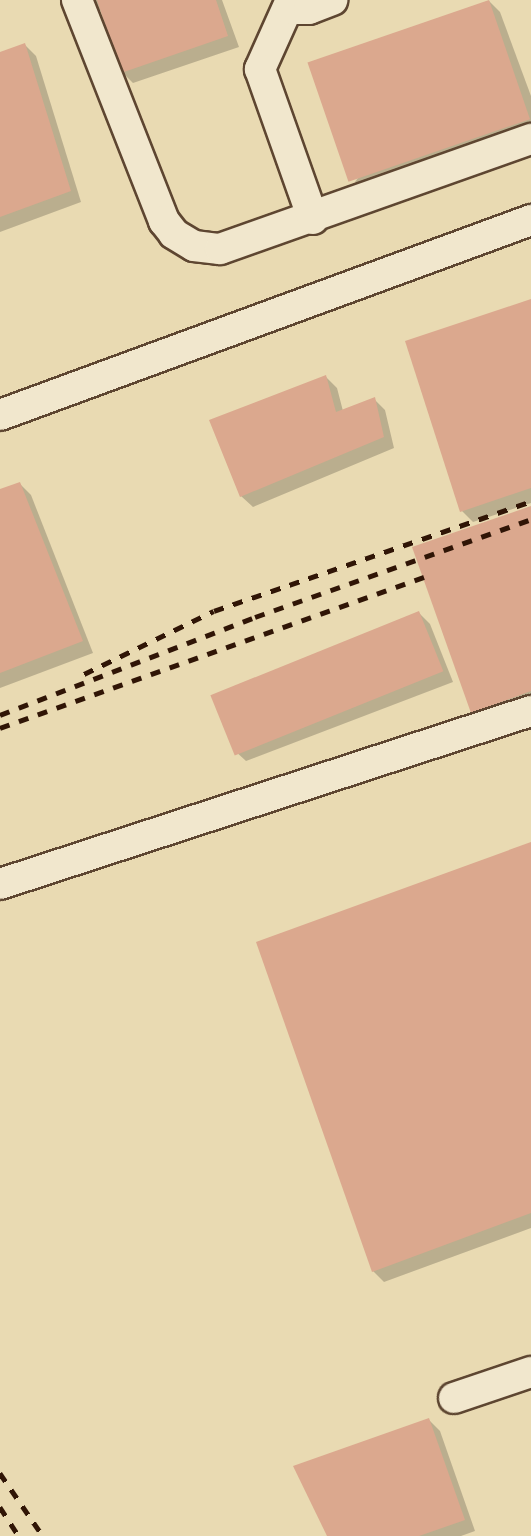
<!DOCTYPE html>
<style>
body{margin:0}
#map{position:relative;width:531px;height:1536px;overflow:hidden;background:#e9dab2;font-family:Alegreya,serif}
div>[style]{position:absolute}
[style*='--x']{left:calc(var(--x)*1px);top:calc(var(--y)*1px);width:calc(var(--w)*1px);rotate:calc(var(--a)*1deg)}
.shadow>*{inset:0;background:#0003}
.building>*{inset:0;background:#dba88e;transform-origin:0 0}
.roads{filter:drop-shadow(2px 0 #5e4631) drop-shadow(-2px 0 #5e4631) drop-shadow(0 2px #5e4631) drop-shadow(0 -2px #5e4631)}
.minor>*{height:30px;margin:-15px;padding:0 15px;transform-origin:15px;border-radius:15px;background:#f1e7cd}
.rail>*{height:4.5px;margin-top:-2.25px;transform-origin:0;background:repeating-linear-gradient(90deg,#301506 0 10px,transparent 0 20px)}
span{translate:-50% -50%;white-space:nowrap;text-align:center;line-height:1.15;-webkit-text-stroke:5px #f1e7cd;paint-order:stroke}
</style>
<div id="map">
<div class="shadow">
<i style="clip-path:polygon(82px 0,222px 0,239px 47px,133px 83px,122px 72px,102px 10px,94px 14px)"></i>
<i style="clip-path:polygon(489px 1px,500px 12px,531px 96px,531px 134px,367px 194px,355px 182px)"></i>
<i style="clip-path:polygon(25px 45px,36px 56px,81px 202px,0 232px,0 54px)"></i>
<i style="clip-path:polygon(531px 300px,531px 503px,473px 522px,462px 511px)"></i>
<i style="clip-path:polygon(326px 377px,337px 388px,343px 411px,374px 399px,385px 410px,394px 448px,253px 507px,241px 496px)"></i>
<i style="clip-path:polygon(20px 484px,31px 495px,93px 653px,0 688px,0 491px)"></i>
<i style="clip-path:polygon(531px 508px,531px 706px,483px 723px,472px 712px)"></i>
<i style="clip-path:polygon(419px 613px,430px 624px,453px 682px,246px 761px,234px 750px)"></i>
<i style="clip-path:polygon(531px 843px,531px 1228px,384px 1282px,373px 1271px)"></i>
<i style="clip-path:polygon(429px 1420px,440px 1431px,475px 1531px,461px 1536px,329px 1536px)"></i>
</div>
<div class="building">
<i style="clip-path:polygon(97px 0,216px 0,228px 36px,121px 73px)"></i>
<i style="left:489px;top:0;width:126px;height:192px;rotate:71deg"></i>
<i style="clip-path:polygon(25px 43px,71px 191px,0 217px,0 52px)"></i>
<i style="clip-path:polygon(531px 299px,531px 488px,460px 512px,405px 341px)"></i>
<i style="clip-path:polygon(326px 375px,336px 412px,375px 397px,384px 437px,240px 497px,209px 420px)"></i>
<i style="clip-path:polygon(20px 482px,83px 641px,0 673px,0 489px)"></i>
<i style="clip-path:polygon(531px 506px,531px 691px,471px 713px,412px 547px)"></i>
<i style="left:419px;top:611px;width:65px;height:225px;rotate:68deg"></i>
<i style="clip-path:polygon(531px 842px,531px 1213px,372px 1272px,256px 942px)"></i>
<i style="clip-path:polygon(429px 1418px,465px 1520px,419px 1536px,327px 1536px,293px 1466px)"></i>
</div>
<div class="roads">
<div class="minor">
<i style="--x:77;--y:0;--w:238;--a:68.5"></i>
<i style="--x:164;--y:221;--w:16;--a:52"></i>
<i style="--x:174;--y:234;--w:23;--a:31"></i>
<i style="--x:194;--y:246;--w:26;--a:7"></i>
<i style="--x:220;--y:249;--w:330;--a:-19.5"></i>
<i style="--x:291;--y:0;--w:76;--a:114.2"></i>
<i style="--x:260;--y:69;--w:159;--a:70.5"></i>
<i style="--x:289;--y:9;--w:20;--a:0"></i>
<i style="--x:309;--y:9;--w:25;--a:-21"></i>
<i style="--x:0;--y:415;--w:566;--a:-20.16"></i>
<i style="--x:0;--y:884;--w:558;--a:-18.05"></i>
<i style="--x:454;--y:1398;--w:81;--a:-18.7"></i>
</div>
</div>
<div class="rail">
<i style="--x:84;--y:674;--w:144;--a:-25.9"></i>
<i style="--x:214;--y:611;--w:336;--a:-19.1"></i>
<i style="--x:0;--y:715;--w:273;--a:-21"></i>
<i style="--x:255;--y:617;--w:293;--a:-19.5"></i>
<i style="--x:0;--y:728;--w:451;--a:-19.6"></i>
<i style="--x:0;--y:1473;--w:76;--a:55.7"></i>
<i style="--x:0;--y:1507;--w:35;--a:57"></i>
</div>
</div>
